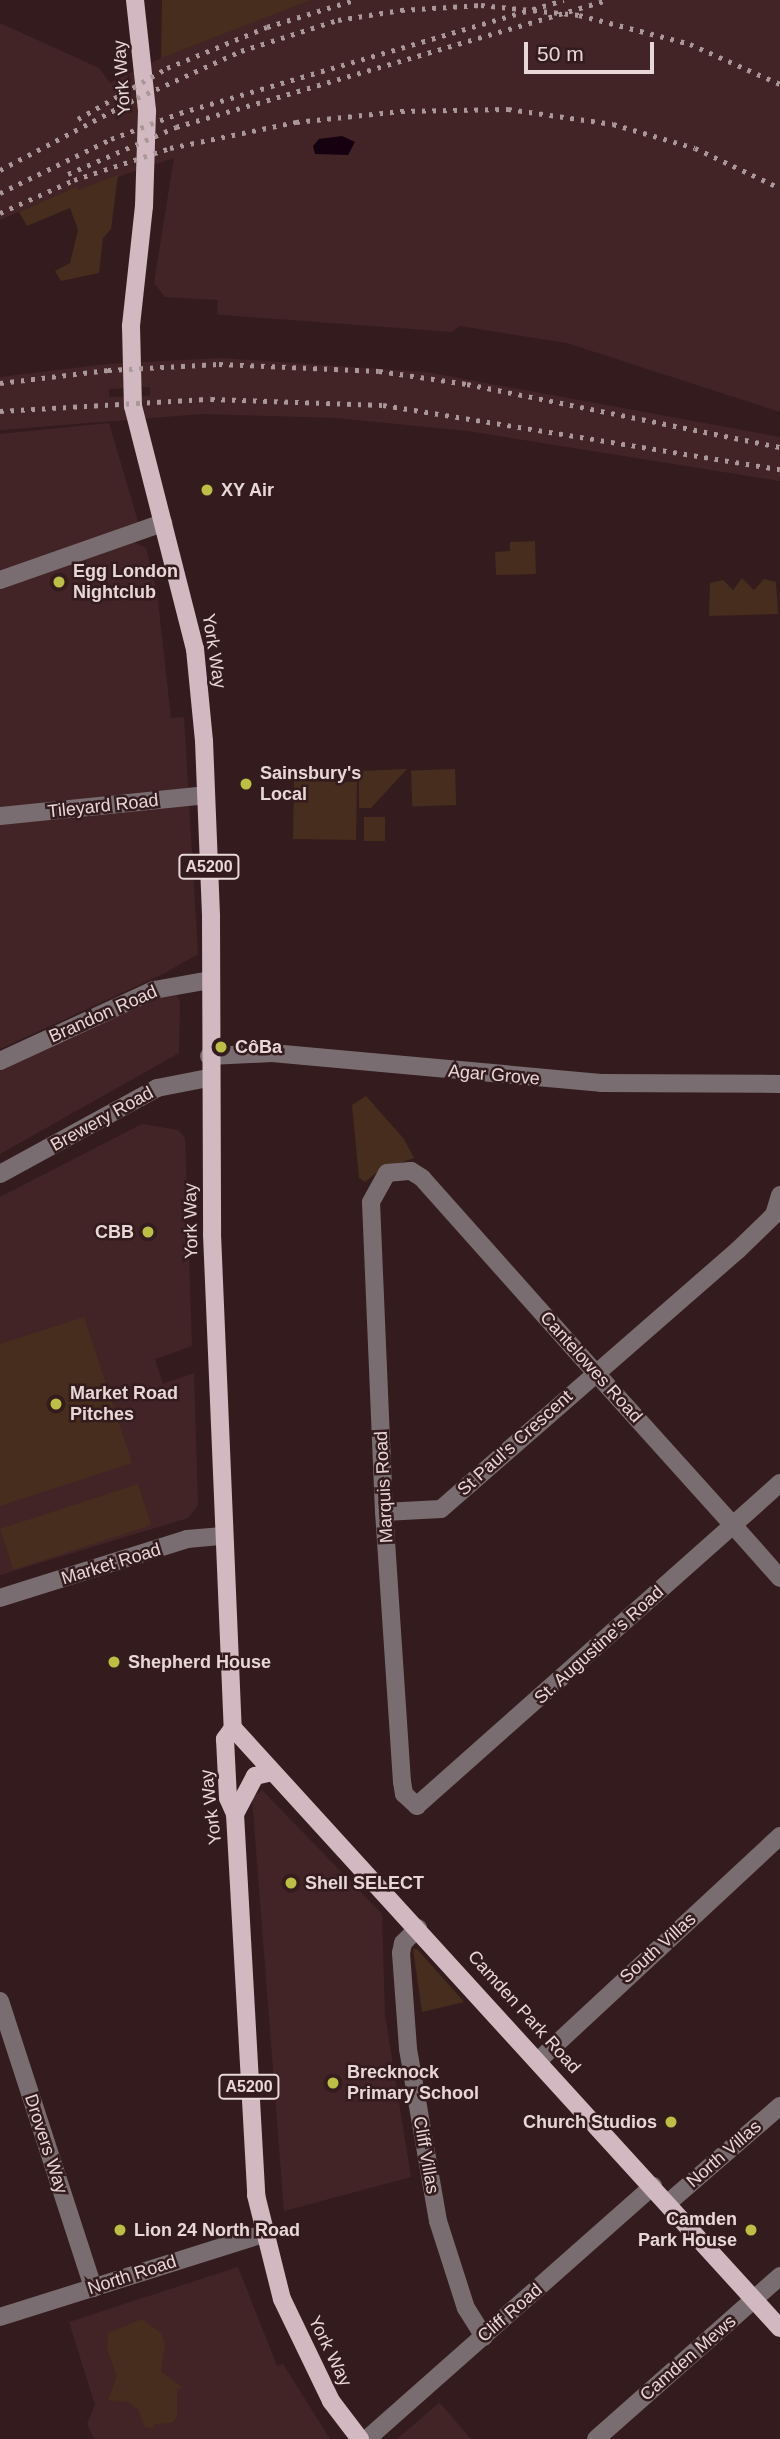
<!DOCTYPE html>
<meta charset="utf-8">
<style>
body{margin:0}
#map{position:relative;width:780px;height:2439px;overflow:hidden;background:#341c1e;font-family:Arial,sans-serif}
div>[style]{position:absolute}
[style*='--x']{left:calc(var(--x)*1px);top:calc(var(--y)*1px);width:calc(var(--w)*1px);rotate:calc(var(--a)*1deg)}
.built>*{inset:0;background:#422426}
.green>*{inset:0;background:#462d1d;transform-origin:0 0}
.water>*{inset:0;background:#160110}
.minor>*{height:18px;margin:-9px;padding:0 9px;transform-origin:9px;border-radius:9px;background:#7a6d71}
.major>*{height:18px;margin:-9px;padding:0 9px;transform-origin:9px;border-radius:9px;background:#d2b8c0}
.rail>*{height:5px;margin-top:-2.5px;transform-origin:0;background:repeating-linear-gradient(90deg,#aa9797 0 3.5px,transparent 0 10.5px)}
.dots>*{width:19px;height:19px;translate:-50% -50%;box-sizing:border-box;border:4px solid #341c1e;border-radius:50%}
span{translate:-50% -50%;white-space:nowrap;text-align:center;line-height:1.15;-webkit-text-stroke:5px #341c1e;paint-order:stroke}
.shield-label span{padding:2px 5px;background:#341c1e;border:2px solid;border-radius:5px;-webkit-text-stroke-width:0}
.shield-label{font-size:16px;color:#e8d7d7;font-weight:700}
.street-label{font-size:18px;color:#e8d7d7}
.poi-label{font-size:18px;color:#e8d7d7;font-weight:700}
.left{translate:0 -50%;text-align:left}
.right{translate:-100% -50%;text-align:right}
.scale{position:absolute;left:524px;top:42px;width:130px;height:32px;box-sizing:border-box;border:4px solid #e8d7d7;border-top:0;padding-left:9px;font-size:21px;line-height:24px;white-space:nowrap;color:#e8d7d7;-webkit-text-stroke:5px #341c1e;paint-order:stroke}
</style>
<div id="map">
<div class="built">
<i style="clip-path:polygon(311px 0,780px 0,780px 412px,567px 343px,460px 326px,452px 332px,224px 315px,217px 314px,218px 300px,165px 297px,154px 283px,174px 158px,79px 190px,76px 187px,0 220px,0 23px,99px 68px,110px 83px,171px 53px)"></i>
<i style="clip-path:polygon(evenodd,220px 358px,426px 372px,780px 437px,780px 481px,468px 431px,336px 418px,202px 414px,0 430px,0 377px,107px 364px,220px 358px,150px 387px,150px 396px,109px 397px,109px 389px,150px 387px)"></i>
<i style="clip-path:polygon(109px 423px,142px 535px,133px 542px,146px 548px,157px 592px,171px 718px,184px 717px,198px 954px,165px 973px,0 1049px,0 434px)"></i>
<i style="clip-path:polygon(159px 993px,175px 993px,180px 1001px,179px 1053px,0 1154px,0 1071px)"></i>
<i style="clip-path:polygon(142px 1124px,178px 1130px,185px 1138px,192px 1346px,155px 1359px,163px 1384px,194px 1373px,198px 1505px,188px 1518px,0 1575px,0 1197px)"></i>
<i style="clip-path:polygon(262px 1790px,382px 1914px,385px 2015px,411px 2177px,284px 2211px,252px 1798px)"></i>
<i style="clip-path:polygon(238px 2267px,277px 2366px,283px 2364px,330px 2439px,94px 2439px,87px 2424px,95px 2405px,69px 2322px)"></i>
<i style="clip-path:polygon(439px 2402px,471px 2439px,397px 2439px,439px 2403px)"></i>
</div>
<div class="green">
<i style="clip-path:polygon(162px 0,311px 0,161px 58px)"></i>
<i style="clip-path:polygon(118px 175px,111px 229px,103px 238px,99px 273px,61px 281px,55px 271px,70px 263px,78px 230px,70px 208px,27px 226px,19px 212px,76px 187px,79px 190px)"></i>
<i style="clip-path:polygon(535px 541px,536px 574px,496px 575px,495px 552px,510px 551px,510px 542px)"></i>
<i style="clip-path:polygon(742px 578px,754px 590px,764px 579px,776px 582px,778px 614px,709px 616px,710px 583px,723px 580px,733px 590px)"></i>
<i style="clip-path:polygon(407px 769px,371px 808px,359px 808px,359px 771px)"></i>
<i style="left:455px;top:769px;width:36px;height:44px;rotate:88deg"></i>
<i style="left:357px;top:782px;width:58px;height:63px;rotate:91deg"></i>
<i style="left:385px;top:817px;width:24px;height:21px;rotate:90deg"></i>
<i style="clip-path:polygon(366px 1096px,404px 1139px,414px 1158px,380px 1170px,365px 1182px,359px 1178px,352px 1105px)"></i>
<i style="clip-path:polygon(84px 1317px,132px 1463px,0 1506px,0 1344px)"></i>
<i style="left:138px;top:1484px;width:43px;height:145px;rotate:72deg"></i>
<i style="clip-path:polygon(413px 1949px,417px 1949px,464px 2002px,422px 2012px)"></i>
<i style="clip-path:polygon(142px 2319px,161px 2333px,165px 2344px,161px 2372px,182px 2387px,177px 2390px,177px 2417px,172px 2423px,154px 2424px,153px 2428px,145px 2427px,138px 2409px,128px 2402px,108px 2400px,117px 2376px,107px 2350px,108px 2333px)"></i>
</div>
<div class="water">
<i style="clip-path:polygon(342px 136px,355px 142px,348px 155px,315px 154px,313px 146px,319px 139px)"></i>
</div>
<div class="minor">
<i style="--x:0;--y:580;--w:173;--a:-19.3"></i>
<i style="--x:0;--y:816;--w:206;--a:-5.8"></i>
<i style="--x:209;--y:1056;--w:63;--a:-2.7"></i>
<i style="--x:272;--y:1053;--w:330;--a:5.2"></i>
<i style="--x:601;--y:1083;--w:179;--a:0.3"></i>
<i style="--x:0;--y:1061;--w:170;--a:-24.8"></i>
<i style="--x:154;--y:990;--w:57;--a:-10.1"></i>
<i style="--x:0;--y:1174;--w:179;--a:-28.7"></i>
<i style="--x:157;--y:1088;--w:52;--a:-11.1"></i>
<i style="--x:780;--y:1483;--w:63;--a:138.2"></i>
<i style="--x:733;--y:1525;--w:423;--a:138.4"></i>
<i style="--x:417;--y:1806;--w:18;--a:-137"></i>
<i style="--x:404;--y:1794;--w:12;--a:-99"></i>
<i style="--x:402;--y:1782;--w:271;--a:-93.8"></i>
<i style="--x:384;--y:1512;--w:310;--a:-92.4"></i>
<i style="--x:371;--y:1202;--w:33;--a:-61"></i>
<i style="--x:387;--y:1173;--w:24;--a:-5"></i>
<i style="--x:411;--y:1171;--w:13;--a:32"></i>
<i style="--x:422;--y:1178;--w:260;--a:48.3"></i>
<i style="--x:595;--y:1372;--w:206;--a:48"></i>
<i style="--x:733;--y:1525;--w:71;--a:48.4"></i>
<i style="--x:384;--y:1512;--w:57;--a:-3"></i>
<i style="--x:441;--y:1509;--w:394;--a:-41.1"></i>
<i style="--x:738;--y:1250;--w:50;--a:-44.2"></i>
<i style="--x:774;--y:1215;--w:21;--a:-73"></i>
<i style="--x:0;--y:1598;--w:196;--a:-17.5"></i>
<i style="--x:187;--y:1539;--w:36;--a:-5"></i>
<i style="--x:418;--y:1928;--w:21;--a:135"></i>
<i style="--x:403;--y:1943;--w:10;--a:101"></i>
<i style="--x:401;--y:1953;--w:96;--a:85.8"></i>
<i style="--x:408;--y:2049;--w:175;--a:80.1"></i>
<i style="--x:438;--y:2221;--w:91;--a:72.2"></i>
<i style="--x:466;--y:2308;--w:34;--a:58"></i>
<i style="--x:0;--y:2001;--w:302;--a:72"></i>
<i style="--x:539;--y:2060;--w:329;--a:-42.9"></i>
<i style="--x:668;--y:2203;--w:148;--a:-40.9"></i>
<i style="--x:0;--y:2317;--w:277;--a:-17.5"></i>
<i style="--x:367;--y:2439;--w:382;--a:-41.5"></i>
<i style="--x:596;--y:2439;--w:246;--a:-41.5"></i>
</div>
<div class="major">
<i style="--x:135;--y:0;--w:112;--a:83.8"></i>
<i style="--x:147;--y:111;--w:95;--a:91.8"></i>
<i style="--x:144;--y:206;--w:121;--a:96.2"></i>
<i style="--x:131;--y:326;--w:80;--a:88.6"></i>
<i style="--x:133;--y:406;--w:251;--a:75.7"></i>
<i style="--x:195;--y:649;--w:92;--a:84.4"></i>
<i style="--x:204;--y:741;--w:176;--a:87.7"></i>
<i style="--x:211;--y:917;--w:317;--a:89.8"></i>
<i style="--x:212;--y:1234;--w:494;--a:87.6"></i>
<i style="--x:233;--y:1728;--w:14;--a:126"></i>
<i style="--x:225;--y:1739;--w:59;--a:87.1"></i>
<i style="--x:228;--y:1798;--w:17;--a:66"></i>
<i style="--x:235;--y:1814;--w:382;--a:86.8"></i>
<i style="--x:256;--y:2195;--w:107;--a:76"></i>
<i style="--x:282;--y:2299;--w:113;--a:64.3"></i>
<i style="--x:331;--y:2401;--w:48;--a:52.7"></i>
<i style="--x:233;--y:1728;--w:812;--a:47.65"></i>
<i style="--x:235;--y:1814;--w:43;--a:-62.2"></i>
<i style="--x:255;--y:1776;--w:18;--a:-13"></i>
</div>
<div class="rail">
<i style="--x:78;--y:119;--w:103;--a:-29.8"></i>
<i style="--x:167;--y:68;--w:108;--a:-22.3"></i>
<i style="--x:267;--y:27;--w:91;--a:-17.2"></i>
<i style="--x:0;--y:170;--w:155;--a:-27.7"></i>
<i style="--x:137;--y:98;--w:114;--a:-24.3"></i>
<i style="--x:241;--y:51;--w:102;--a:-17.7"></i>
<i style="--x:338;--y:20;--w:64;--a:-9"></i>
<i style="--x:401;--y:10;--w:80;--a:-3.6"></i>
<i style="--x:481;--y:5;--w:99;--a:5.8"></i>
<i style="--x:579;--y:15;--w:115;--a:14.6"></i>
<i style="--x:690;--y:44;--w:98;--a:24"></i>
<i style="--x:68;--y:174;--w:118;--a:-23.5"></i>
<i style="--x:176;--y:127;--w:450;--a:-16.4"></i>
<i style="--x:0;--y:193;--w:123;--a:-25.9"></i>
<i style="--x:111;--y:139;--w:74;--a:-20.6"></i>
<i style="--x:180;--y:113;--w:400;--a:-16.4"></i>
<i style="--x:0;--y:213;--w:81;--a:-24"></i>
<i style="--x:74;--y:180;--w:101;--a:-18.4"></i>
<i style="--x:170;--y:148;--w:129;--a:-11.7"></i>
<i style="--x:296;--y:122;--w:106;--a:-6"></i>
<i style="--x:401;--y:111;--w:107;--a:-1.1"></i>
<i style="--x:508;--y:109;--w:106;--a:8.1"></i>
<i style="--x:613;--y:124;--w:85;--a:16.3"></i>
<i style="--x:695;--y:148;--w:94;--a:25.2"></i>
<i style="--x:0;--y:383;--w:109;--a:-6.9"></i>
<i style="--x:108;--y:370;--w:111;--a:-3.1"></i>
<i style="--x:219;--y:364;--w:160;--a:2.5"></i>
<i style="--x:379;--y:371;--w:89;--a:8.4"></i>
<i style="--x:467;--y:384;--w:319;--a:11.4"></i>
<i style="--x:0;--y:411;--w:211;--a:-3.3"></i>
<i style="--x:211;--y:399;--w:172;--a:2"></i>
<i style="--x:383;--y:405;--w:402;--a:9.2"></i>
</div>
<div class="dots">
<i style="left:207px;top:490px;background:#bcbf43"></i>
<i style="left:59px;top:582px;background:#bcbf43"></i>
<i style="left:246px;top:784px;background:#bcbf43"></i>
<i style="left:221px;top:1047px;background:#bcbf43"></i>
<i style="left:148px;top:1232px;background:#bcbf43"></i>
<i style="left:56px;top:1404px;background:#bcbf43"></i>
<i style="left:114px;top:1662px;background:#bcbf43"></i>
<i style="left:291px;top:1883px;background:#bcbf43"></i>
<i style="left:333px;top:2083px;background:#bcbf43"></i>
<i style="left:671px;top:2122px;background:#bcbf43"></i>
<i style="left:120px;top:2230px;background:#bcbf43"></i>
<i style="left:751px;top:2230px;background:#bcbf43"></i>
</div>
<div class="shield-label">
<span style="left:209px;top:867px">A5200</span>
<span style="left:249px;top:2087px">A5200</span>
</div>
<div class="street-label">
<span style="left:122px;top:78px;rotate:-94deg">York Way</span>
<span style="left:214px;top:651px;rotate:81deg">York Way</span>
<span style="left:103px;top:806px;rotate:-6deg">Tileyard Road</span>
<span style="left:103px;top:1014px;rotate:-24deg">Brandon Road</span>
<span style="left:494px;top:1075px;rotate:5deg">Agar Grove</span>
<span style="left:102px;top:1119px;rotate:-29deg">Brewery Road</span>
<span style="left:191px;top:1221px;rotate:-91deg">York Way</span>
<span style="left:591px;top:1367px;rotate:48deg">Cantelowes Road</span>
<span style="left:515px;top:1443px;rotate:-42deg">St Paul's Crescent</span>
<span style="left:384px;top:1487px;rotate:-93deg">Marquis Road</span>
<span style="left:111px;top:1564px;rotate:-17deg">Market Road</span>
<span style="left:599px;top:1645px;rotate:-42deg">St. Augustine's Road</span>
<span style="left:211px;top:1807px;rotate:-97deg">York Way</span>
<span style="left:658px;top:1948px;rotate:-42deg">South Villas</span>
<span style="left:524px;top:2012px;rotate:48deg">Camden Park Road</span>
<span style="left:46px;top:2144px;rotate:72deg">Drovers Way</span>
<span style="left:724px;top:2154px;rotate:-41deg">North Villas</span>
<span style="left:426px;top:2155px;rotate:80deg">Cliff Villas</span>
<span style="left:132px;top:2275px;rotate:-18deg">North Road</span>
<span style="left:510px;top:2313px;rotate:-41deg">Cliff Road</span>
<span style="left:330px;top:2351px;rotate:64deg">York Way</span>
<span style="left:688px;top:2358px;rotate:-41deg">Camden Mews</span>
</div>
<div class="poi-label">
<span class="left" style="left:221px;top:490px">XY Air</span>
<span class="left" style="left:73px;top:582px">Egg London<br>Nightclub</span>
<span class="left" style="left:260px;top:784px">Sainsbury's<br>Local</span>
<span class="left" style="left:235px;top:1047px">CôBa</span>
<span class="right" style="left:134px;top:1232px">CBB</span>
<span class="left" style="left:70px;top:1404px">Market Road<br>Pitches</span>
<span class="left" style="left:128px;top:1662px">Shepherd House</span>
<span class="left" style="left:305px;top:1883px">Shell SELECT</span>
<span class="left" style="left:347px;top:2083px">Brecknock<br>Primary School</span>
<span class="right" style="left:657px;top:2122px">Church Studios</span>
<span class="right" style="left:737px;top:2230px">Camden<br>Park House</span>
<span class="left" style="left:134px;top:2230px">Lion 24 North Road</span>
</div>
<div class="scale">50 m</div>
</div>
